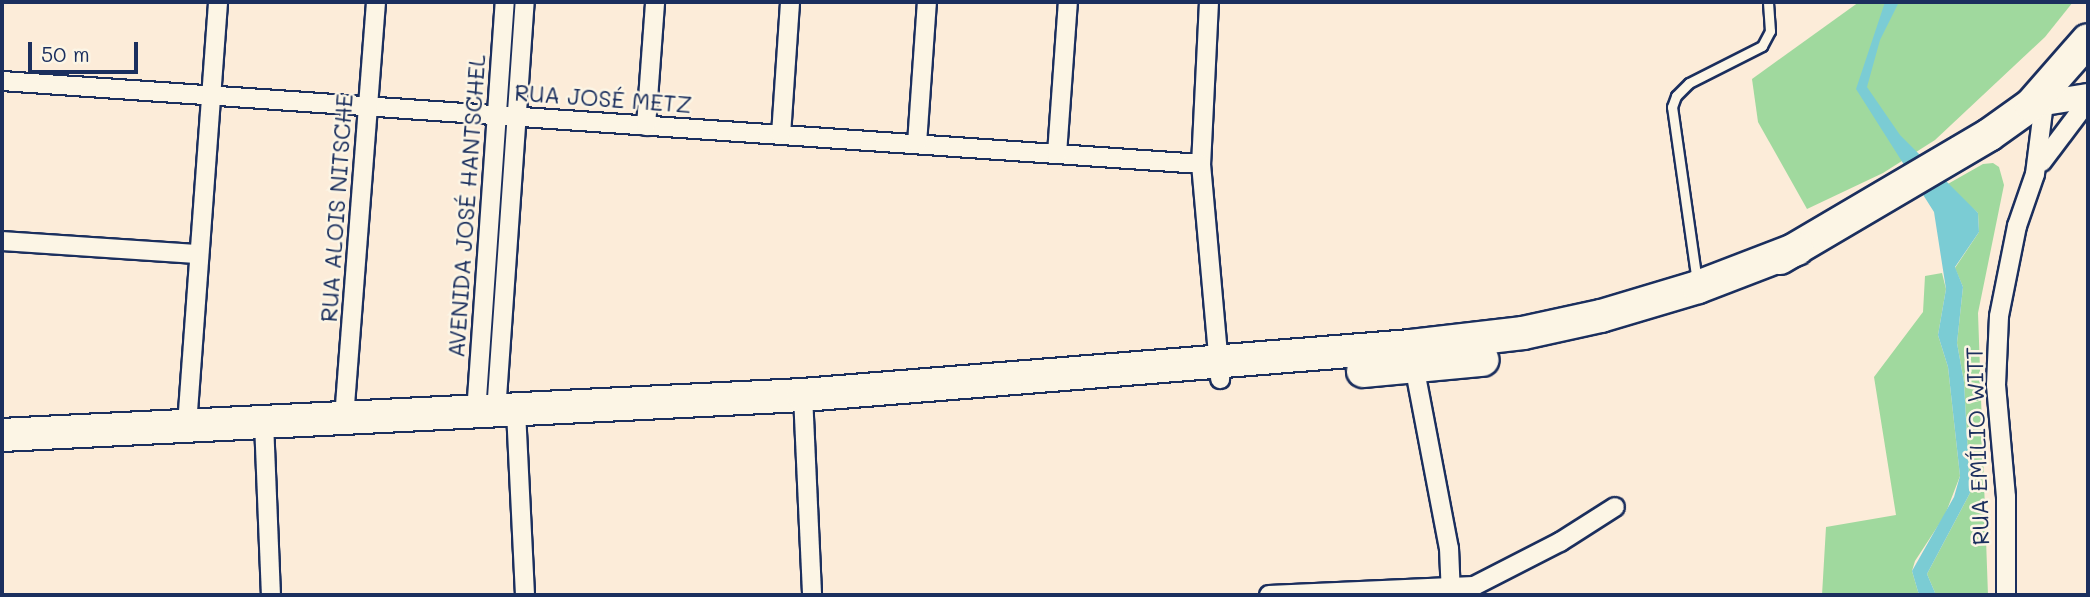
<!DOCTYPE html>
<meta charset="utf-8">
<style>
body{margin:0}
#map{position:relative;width:2090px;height:597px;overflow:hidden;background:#fcecd9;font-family:Mali,sans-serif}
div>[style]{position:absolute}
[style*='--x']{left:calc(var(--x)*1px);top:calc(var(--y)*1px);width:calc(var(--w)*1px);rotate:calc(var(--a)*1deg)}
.green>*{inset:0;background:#a0d99e}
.water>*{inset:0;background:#7bccd4}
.roads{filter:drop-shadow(2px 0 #1b2f5e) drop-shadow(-2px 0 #1b2f5e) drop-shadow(0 2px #1b2f5e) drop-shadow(0 -2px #1b2f5e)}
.lane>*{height:9px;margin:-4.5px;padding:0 4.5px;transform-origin:4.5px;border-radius:4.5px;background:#fcf5e5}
.street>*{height:18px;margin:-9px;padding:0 9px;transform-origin:9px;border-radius:9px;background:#fcf5e5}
.secondary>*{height:24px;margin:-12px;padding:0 12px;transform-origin:12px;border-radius:12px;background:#fcf5e5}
.highway>*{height:32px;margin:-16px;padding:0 16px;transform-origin:16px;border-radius:16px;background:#fcf5e5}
span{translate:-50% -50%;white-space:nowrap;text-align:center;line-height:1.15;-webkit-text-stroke:5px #fcf5e5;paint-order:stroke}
.street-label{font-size:23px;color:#1b2f5e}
.frame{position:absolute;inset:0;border:4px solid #1b2f5e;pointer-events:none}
.scale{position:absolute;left:28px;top:42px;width:110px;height:32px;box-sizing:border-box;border:4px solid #1b2f5e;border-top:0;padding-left:9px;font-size:21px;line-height:24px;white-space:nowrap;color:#1b2f5e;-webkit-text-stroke:5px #fcf5e5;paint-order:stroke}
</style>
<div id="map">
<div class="green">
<i style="clip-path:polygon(1859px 2px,2073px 2px,2045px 37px,1935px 140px,1883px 173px,1807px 209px,1758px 122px,1752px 79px)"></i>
<i style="clip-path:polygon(1993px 163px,1999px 167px,2004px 185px,1978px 313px,1988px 595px,1936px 595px,1927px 574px,1970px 493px,1964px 382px,1957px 343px,1963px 287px,1955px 268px,1979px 232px,1978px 213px,1946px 185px,1983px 164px)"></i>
<i style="clip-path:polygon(1942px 273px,1946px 289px,1938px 335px,1948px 367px,1960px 476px,1945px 515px,1915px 561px,1912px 571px,1919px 595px,1822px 595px,1826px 527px,1896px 515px,1874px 377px,1923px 312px,1925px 276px)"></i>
</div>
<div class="water">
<i style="clip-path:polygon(1885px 2px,1899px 2px,1880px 40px,1867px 87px,1900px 135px,1978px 213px,1979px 232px,1955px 267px,1963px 287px,1957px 343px,1964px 382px,1970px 493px,1927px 574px,1936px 595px,1919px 595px,1912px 571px,1954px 497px,1960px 476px,1948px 367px,1938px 335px,1946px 289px,1934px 212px,1856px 89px)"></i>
</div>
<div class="roads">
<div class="lane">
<i style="--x:1697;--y:282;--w:177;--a:-98.1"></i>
<i style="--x:1672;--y:107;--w:12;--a:-70"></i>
<i style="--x:1676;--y:96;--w:18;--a:-45"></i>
<i style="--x:1689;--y:83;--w:82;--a:-26.9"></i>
<i style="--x:1762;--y:46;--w:17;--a:-62"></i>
<i style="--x:1770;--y:31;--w:29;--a:-94"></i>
</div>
<div class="street">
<i style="--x:1209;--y:2;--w:162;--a:92.8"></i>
<i style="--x:1201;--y:164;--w:216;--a:84.9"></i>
<i style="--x:2;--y:81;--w:1202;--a:3.96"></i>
<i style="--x:646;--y:126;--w:124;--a:-85.8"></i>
<i style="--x:781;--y:135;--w:133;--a:-86.1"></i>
<i style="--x:917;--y:144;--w:142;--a:-86"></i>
<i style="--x:1057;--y:154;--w:152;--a:-85.9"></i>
<i style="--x:2042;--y:162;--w:76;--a:-53"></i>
<i style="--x:2;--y:241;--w:197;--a:3.8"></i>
<i style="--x:1413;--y:360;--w:191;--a:79.2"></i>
<i style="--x:1449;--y:548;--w:47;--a:87.6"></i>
<i style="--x:803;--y:395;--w:200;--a:87.4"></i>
<i style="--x:516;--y:411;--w:184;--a:87.2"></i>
<i style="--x:496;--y:412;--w:411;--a:-86"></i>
<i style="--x:476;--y:413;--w:412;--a:-86"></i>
<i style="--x:344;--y:418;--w:417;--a:-85.6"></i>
<i style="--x:264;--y:422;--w:173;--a:87.7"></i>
<i style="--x:187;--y:425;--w:424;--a:-85.8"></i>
<i style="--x:1269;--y:595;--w:205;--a:-2.5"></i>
<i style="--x:1474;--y:586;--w:97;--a:-27.1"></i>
<i style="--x:1560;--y:542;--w:65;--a:-32.5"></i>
<i style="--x:2006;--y:595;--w:98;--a:-90"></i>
<i style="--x:2006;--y:497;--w:112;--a:-95.1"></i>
<i style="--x:1996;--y:385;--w:69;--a:-87.5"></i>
<i style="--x:1999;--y:316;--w:92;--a:-78.7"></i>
<i style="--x:2017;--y:226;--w:55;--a:-70.9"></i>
<i style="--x:2035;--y:174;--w:72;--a:-82.8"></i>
</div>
<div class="secondary">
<i style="--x:2031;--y:105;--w:58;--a:-9"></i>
</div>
<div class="highway">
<i style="--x:1780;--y:258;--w:243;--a:-30.5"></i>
<i style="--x:1989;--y:135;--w:52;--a:-35.5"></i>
<i style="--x:2031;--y:105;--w:86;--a:-48.8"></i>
<i style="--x:1363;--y:371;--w:120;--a:-5.3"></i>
<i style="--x:2;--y:435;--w:802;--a:-2.86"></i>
<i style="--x:803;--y:395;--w:610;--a:-4.61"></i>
<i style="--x:1411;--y:346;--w:113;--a:-6.6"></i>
<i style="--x:1523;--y:333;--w:80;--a:-12.3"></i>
<i style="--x:1601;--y:316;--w:101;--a:-16.6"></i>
<i style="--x:1698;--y:287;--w:106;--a:-21"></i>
</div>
</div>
<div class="street-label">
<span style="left:603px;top:98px;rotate:4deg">RUA JOSÉ METZ</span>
<span style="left:466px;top:206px;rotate:-86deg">AVENIDA JOSÉ HANTSCHEL</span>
<span style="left:336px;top:208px;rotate:-86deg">RUA ALOIS NITSCHE</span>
<span style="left:1977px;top:446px;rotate:-92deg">RUA EMÍLIO WITT</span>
</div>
<div class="frame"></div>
<div class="scale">50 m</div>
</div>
